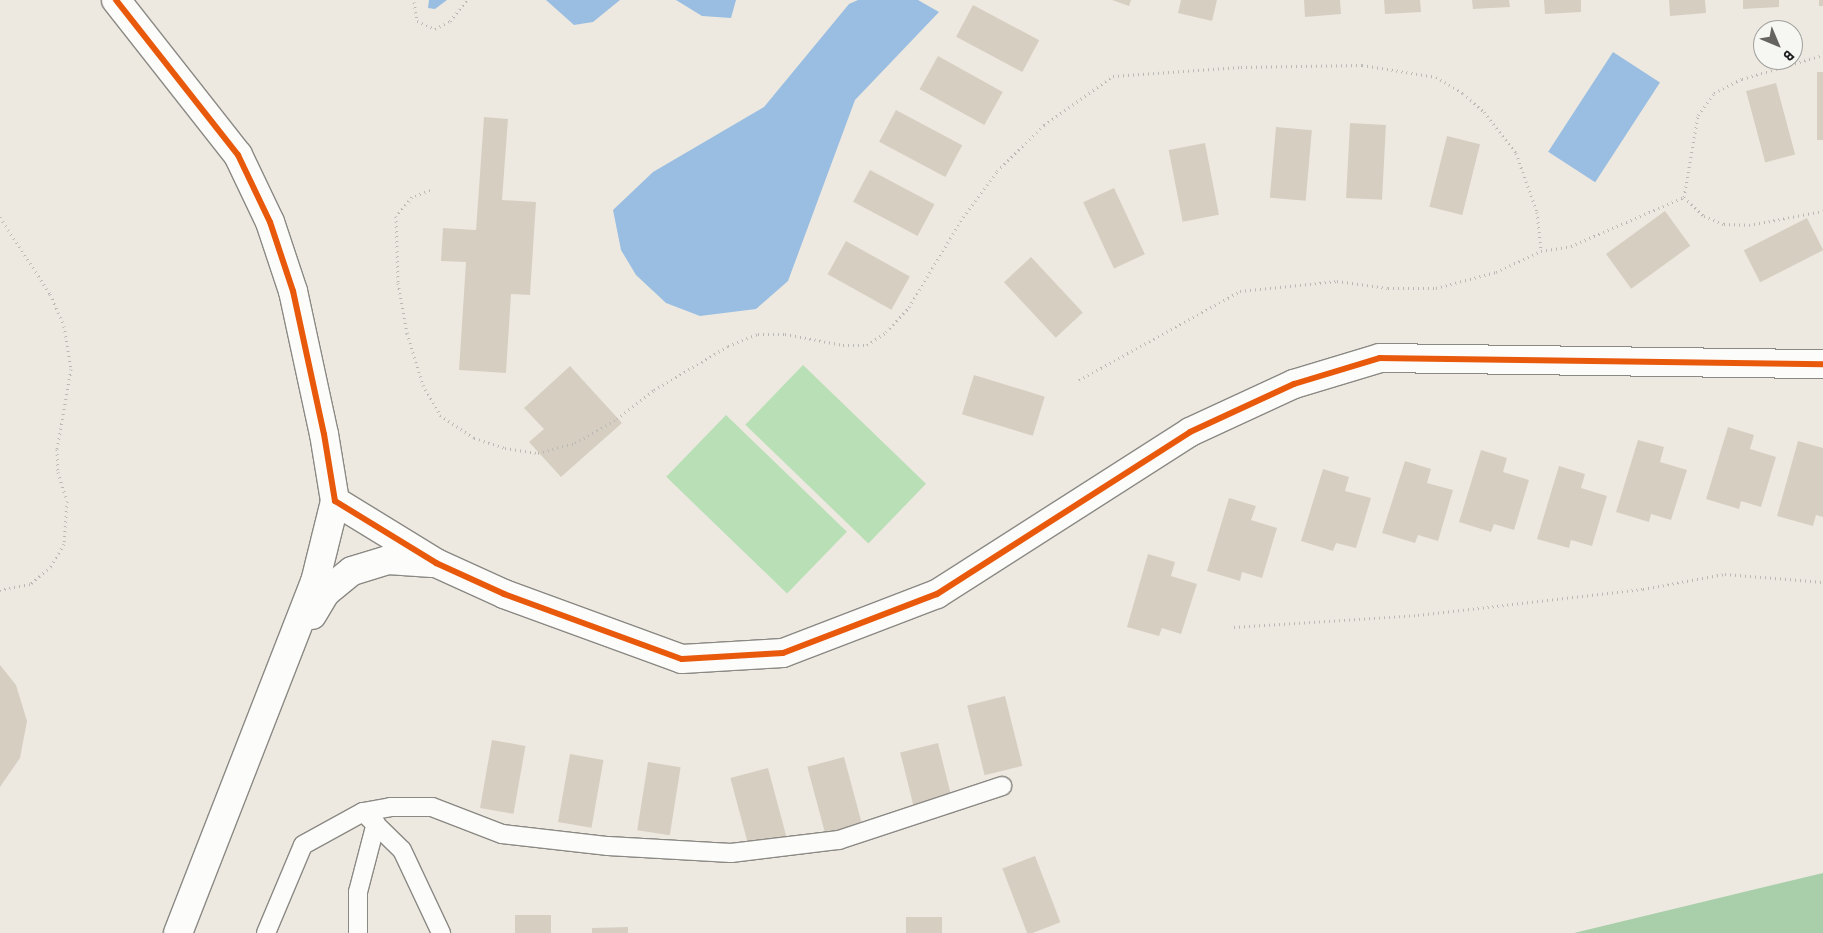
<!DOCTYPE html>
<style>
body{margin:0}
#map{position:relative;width:1823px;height:933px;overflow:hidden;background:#ede9e0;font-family:Pangolin,sans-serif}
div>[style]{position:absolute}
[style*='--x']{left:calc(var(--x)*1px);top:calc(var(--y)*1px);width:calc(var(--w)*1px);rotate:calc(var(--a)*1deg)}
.green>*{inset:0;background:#b8dfb6;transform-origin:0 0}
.forest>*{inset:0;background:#a9ceaa}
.water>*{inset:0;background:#9abee2;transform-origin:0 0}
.building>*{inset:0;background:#d7cec2;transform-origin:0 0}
.path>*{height:3px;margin-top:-1.5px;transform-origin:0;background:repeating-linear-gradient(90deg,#b9b9b7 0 1px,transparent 0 5px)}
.roads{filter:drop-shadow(1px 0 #8b8984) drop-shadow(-1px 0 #8b8984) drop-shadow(0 1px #8b8984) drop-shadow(0 -1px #8b8984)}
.service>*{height:18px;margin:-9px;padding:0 9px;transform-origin:9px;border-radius:9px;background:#fcfcfa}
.minor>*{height:28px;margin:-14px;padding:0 14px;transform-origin:14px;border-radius:14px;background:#fcfcfa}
.cycleway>*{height:6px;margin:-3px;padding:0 3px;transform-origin:3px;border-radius:3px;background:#e8590c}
span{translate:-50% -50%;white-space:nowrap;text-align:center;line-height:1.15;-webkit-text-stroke:5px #f6f6f2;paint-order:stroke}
.north{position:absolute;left:1753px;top:20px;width:50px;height:50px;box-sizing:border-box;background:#f6f6f2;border:1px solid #9f9f9c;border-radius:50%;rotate:135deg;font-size:14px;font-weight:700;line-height:20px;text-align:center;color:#1c1c1c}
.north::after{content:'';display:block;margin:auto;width:18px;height:22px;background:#656461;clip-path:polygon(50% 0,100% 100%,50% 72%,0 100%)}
</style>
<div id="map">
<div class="green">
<i style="left:803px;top:365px;width:171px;height:83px;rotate:44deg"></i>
<i style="left:726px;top:415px;width:168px;height:86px;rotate:44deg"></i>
</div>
<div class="forest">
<i style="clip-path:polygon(1823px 873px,1823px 933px,1574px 933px)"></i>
</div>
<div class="water">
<i style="clip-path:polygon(429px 0,447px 0,435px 9px,428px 8px)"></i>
<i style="clip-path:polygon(546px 0,620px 0,593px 22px,574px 25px)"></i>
<i style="clip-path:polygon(676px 0,736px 0,731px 18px,702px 16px)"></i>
<i style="clip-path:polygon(858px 0,918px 0,939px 12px,855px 100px,788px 281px,756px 309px,700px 316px,666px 303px,636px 275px,621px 250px,613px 210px,653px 172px,764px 107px,849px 4px)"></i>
<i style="left:1613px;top:52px;width:56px;height:119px;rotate:33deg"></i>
</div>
<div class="building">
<i style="clip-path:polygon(1112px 0,1131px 0,1129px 6px)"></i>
<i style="clip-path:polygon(1181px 0,1217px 0,1212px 21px,1178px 13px)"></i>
<i style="clip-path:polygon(1304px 0,1340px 0,1341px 14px,1305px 17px)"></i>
<i style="clip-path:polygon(1384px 0,1420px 0,1421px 12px,1385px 14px)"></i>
<i style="clip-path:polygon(1472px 0,1509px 0,1510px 7px,1473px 9px)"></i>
<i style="clip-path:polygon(1544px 0,1581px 0,1581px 12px,1545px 14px)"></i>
<i style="clip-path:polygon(1669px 0,1705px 0,1706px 13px,1670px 16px)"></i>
<i style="clip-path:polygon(1743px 0,1779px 0,1779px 7px,1743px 9px)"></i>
<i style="left:1819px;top:0;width:4px;height:6px"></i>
<i style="left:973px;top:5px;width:75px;height:36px;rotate:28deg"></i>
<i style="left:938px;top:56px;width:74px;height:38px;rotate:29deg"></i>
<i style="left:1817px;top:72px;width:6px;height:68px"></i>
<i style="left:1776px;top:83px;width:74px;height:31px;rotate:75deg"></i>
<i style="left:896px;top:110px;width:75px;height:36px;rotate:28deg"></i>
<i style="clip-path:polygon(484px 117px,508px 119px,502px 200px,536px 202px,530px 295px,511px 294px,506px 373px,459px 370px,466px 262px,441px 261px,443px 228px,476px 230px)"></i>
<i style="left:1350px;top:123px;width:36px;height:75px;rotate:3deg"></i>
<i style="left:1276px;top:127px;width:36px;height:71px;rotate:5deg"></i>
<i style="left:1447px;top:136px;width:34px;height:73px;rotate:14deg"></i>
<i style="left:1205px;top:143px;width:73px;height:37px;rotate:79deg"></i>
<i style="left:870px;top:170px;width:73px;height:36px;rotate:28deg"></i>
<i style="left:1114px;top:188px;width:73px;height:34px;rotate:65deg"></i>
<i style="left:1665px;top:211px;width:43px;height:73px;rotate:54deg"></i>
<i style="left:1807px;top:218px;width:36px;height:71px;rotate:63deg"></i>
<i style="left:846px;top:241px;width:73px;height:38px;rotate:29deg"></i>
<i style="left:1031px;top:257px;width:76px;height:37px;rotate:47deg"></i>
<i style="clip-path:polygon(570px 366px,622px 423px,561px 477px,529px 442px,544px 429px,524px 408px)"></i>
<i style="left:974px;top:375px;width:74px;height:41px;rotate:17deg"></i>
<i style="clip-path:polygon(1728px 427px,1754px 435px,1750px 449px,1776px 457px,1761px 507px,1741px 501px,1739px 509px,1706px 499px)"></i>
<i style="clip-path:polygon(1638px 440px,1664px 447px,1660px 462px,1687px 470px,1671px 520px,1651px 514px,1649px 522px,1616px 512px)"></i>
<i style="clip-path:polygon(1798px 441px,1823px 448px,1823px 517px,1816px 515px,1813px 526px,1777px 516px)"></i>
<i style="clip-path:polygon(1481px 450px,1507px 458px,1503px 472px,1529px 480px,1514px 530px,1494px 524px,1491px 532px,1459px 522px)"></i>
<i style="clip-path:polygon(1405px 461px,1431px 469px,1427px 483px,1453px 490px,1438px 541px,1418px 535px,1415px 543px,1382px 533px)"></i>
<i style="clip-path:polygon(1559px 466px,1585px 474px,1581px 488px,1607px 496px,1592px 546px,1571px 540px,1569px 548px,1537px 539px)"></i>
<i style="clip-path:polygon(1323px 469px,1349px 477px,1345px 491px,1371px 498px,1356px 548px,1336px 543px,1333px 551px,1301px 541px)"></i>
<i style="clip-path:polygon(1229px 498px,1256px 506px,1251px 520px,1277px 528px,1262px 578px,1242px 572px,1240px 581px,1207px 571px)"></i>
<i style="clip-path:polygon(1148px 554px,1175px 562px,1171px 576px,1197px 584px,1181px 634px,1162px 628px,1159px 636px,1127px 627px)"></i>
<i style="clip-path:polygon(0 665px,16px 685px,27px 721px,20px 758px,0 787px)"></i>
<i style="left:1005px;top:696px;width:72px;height:39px;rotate:76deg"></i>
<i style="left:492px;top:740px;width:34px;height:69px;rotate:10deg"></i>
<i style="left:938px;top:743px;width:72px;height:39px;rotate:76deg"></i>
<i style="left:570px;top:754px;width:34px;height:69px;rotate:10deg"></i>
<i style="left:844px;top:757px;width:73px;height:38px;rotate:75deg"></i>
<i style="left:648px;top:762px;width:33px;height:69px;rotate:9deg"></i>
<i style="left:768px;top:768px;width:73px;height:39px;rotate:75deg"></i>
<i style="left:1035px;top:856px;width:71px;height:35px;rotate:69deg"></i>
<i style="left:515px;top:915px;width:36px;height:18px"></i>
<i style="left:906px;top:917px;width:36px;height:16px"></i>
<i style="clip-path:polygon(628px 927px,628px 933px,592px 933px,592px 928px)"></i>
</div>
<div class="path">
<i style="--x:414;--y:2;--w:19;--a:81"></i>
<i style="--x:417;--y:21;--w:20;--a:24"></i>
<i style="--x:435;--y:29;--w:17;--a:-28"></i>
<i style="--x:450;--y:21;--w:27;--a:-51"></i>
<i style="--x:430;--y:190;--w:19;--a:159"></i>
<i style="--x:412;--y:197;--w:25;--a:130"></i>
<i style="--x:396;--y:216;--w:67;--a:88.3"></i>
<i style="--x:398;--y:283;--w:51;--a:79.8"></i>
<i style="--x:407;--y:333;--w:54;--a:72.9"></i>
<i style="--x:423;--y:385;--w:34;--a:60"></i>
<i style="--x:440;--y:415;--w:41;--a:34.1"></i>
<i style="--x:474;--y:438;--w:33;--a:18"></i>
<i style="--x:505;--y:448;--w:33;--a:9"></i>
<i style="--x:538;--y:453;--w:38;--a:-15"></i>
<i style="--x:575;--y:443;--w:48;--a:-29.7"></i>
<i style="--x:617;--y:419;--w:47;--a:-38.1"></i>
<i style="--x:654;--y:390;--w:86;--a:-30.7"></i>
<i style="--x:728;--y:346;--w:32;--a:-22"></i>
<i style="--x:758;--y:334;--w:27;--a:0"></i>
<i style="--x:785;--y:334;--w:59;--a:10.7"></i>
<i style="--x:843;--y:345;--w:24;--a:0"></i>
<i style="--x:867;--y:345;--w:23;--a:-34"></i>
<i style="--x:886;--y:332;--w:34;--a:-47"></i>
<i style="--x:909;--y:307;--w:105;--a:-59"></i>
<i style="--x:963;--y:217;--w:57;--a:-53.5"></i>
<i style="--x:997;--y:171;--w:66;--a:-44.4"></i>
<i style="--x:1044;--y:125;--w:85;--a:-35.4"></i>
<i style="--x:1113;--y:76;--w:128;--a:-4"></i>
<i style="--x:1241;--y:67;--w:121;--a:-0.9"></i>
<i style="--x:1362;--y:65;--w:75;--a:9.2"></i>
<i style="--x:1436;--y:77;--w:31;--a:31"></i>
<i style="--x:1463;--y:93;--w:28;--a:42"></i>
<i style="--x:1484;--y:112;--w:52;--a:52"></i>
<i style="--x:1516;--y:153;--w:63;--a:70.4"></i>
<i style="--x:1537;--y:212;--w:39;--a:84"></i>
<i style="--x:1541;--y:251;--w:30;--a:-9"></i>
<i style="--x:1571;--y:246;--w:123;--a:-23.4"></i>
<i style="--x:1684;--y:197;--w:28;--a:44"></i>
<i style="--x:1704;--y:216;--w:22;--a:22"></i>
<i style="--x:1724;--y:224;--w:25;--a:2"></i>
<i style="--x:1749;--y:225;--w:75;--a:-10.7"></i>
<i style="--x:1684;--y:197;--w:83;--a:-80.3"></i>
<i style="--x:1698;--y:115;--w:27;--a:-54"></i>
<i style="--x:1714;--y:93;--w:31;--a:-27"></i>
<i style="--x:1742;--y:79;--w:84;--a:-16.5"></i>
<i style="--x:0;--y:217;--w:92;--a:57"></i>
<i style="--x:50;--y:294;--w:35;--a:66"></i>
<i style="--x:64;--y:326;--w:44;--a:80.8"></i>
<i style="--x:71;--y:369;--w:81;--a:99.9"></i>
<i style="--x:57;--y:449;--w:23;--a:88"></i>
<i style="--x:58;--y:472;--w:30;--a:73"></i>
<i style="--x:67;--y:501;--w:43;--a:94"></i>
<i style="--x:64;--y:544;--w:26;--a:121"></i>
<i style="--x:51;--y:566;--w:28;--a:139"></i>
<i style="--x:30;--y:584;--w:31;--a:169"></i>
<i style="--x:1079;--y:380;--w:184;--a:-28.9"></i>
<i style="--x:1240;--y:291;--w:98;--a:-5.9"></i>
<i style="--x:1337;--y:281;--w:51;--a:7.8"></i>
<i style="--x:1388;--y:288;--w:48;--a:0"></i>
<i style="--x:1436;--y:288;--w:62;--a:-14.9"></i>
<i style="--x:1496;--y:272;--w:50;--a:-25"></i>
<i style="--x:1234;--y:627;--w:184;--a:-3.7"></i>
<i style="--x:1418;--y:615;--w:226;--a:-6.6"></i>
<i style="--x:1643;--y:589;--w:83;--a:-10.4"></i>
<i style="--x:1725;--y:574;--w:98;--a:4.7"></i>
</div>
<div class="roads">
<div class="service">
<i style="--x:363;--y:812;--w:27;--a:-10"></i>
<i style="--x:390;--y:807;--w:42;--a:0"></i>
<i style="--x:432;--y:807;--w:75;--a:21.1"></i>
<i style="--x:502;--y:834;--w:107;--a:6.5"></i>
<i style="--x:608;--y:846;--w:123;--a:3.3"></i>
<i style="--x:731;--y:853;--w:109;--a:-6.9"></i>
<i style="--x:839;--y:840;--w:172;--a:-18.3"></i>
<i style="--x:266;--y:933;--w:95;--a:-67.2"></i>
<i style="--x:303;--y:845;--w:68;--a:-28.8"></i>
<i style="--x:363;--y:812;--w:54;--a:44.3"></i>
<i style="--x:402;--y:850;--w:92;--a:64.8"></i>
<i style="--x:358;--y:933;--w:41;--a:-90"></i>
<i style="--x:358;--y:892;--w:71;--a:-75.4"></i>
</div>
<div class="minor">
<i style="--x:116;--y:0;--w:197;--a:51.8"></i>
<i style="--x:238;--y:155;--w:74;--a:64.5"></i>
<i style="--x:270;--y:222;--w:73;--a:71.6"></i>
<i style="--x:293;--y:291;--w:146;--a:77.8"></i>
<i style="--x:324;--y:434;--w:68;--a:80.7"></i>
<i style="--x:335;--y:501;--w:119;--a:31.5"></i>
<i style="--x:436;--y:563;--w:75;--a:24.5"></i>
<i style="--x:504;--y:594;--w:189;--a:20.1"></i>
<i style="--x:682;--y:659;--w:101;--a:-3.4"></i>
<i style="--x:783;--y:653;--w:165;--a:-21"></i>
<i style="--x:937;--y:594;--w:300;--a:-32.6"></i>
<i style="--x:1190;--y:432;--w:115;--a:-24.8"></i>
<i style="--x:1294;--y:384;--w:90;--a:-16.8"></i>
<i style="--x:1380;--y:358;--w:443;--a:0.8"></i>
<i style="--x:312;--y:615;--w:27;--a:-59"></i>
<i style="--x:326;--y:592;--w:33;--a:-39"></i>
<i style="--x:352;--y:571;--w:38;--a:-17"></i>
<i style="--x:388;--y:560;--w:44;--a:3.9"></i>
<i style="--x:178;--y:933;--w:377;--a:-68.7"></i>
<i style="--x:315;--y:582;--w:83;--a:-76.1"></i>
</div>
</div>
<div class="cycleway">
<i style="--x:116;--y:0;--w:197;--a:51.8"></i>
<i style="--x:238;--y:155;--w:74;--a:64.5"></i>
<i style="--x:270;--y:222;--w:73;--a:71.6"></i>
<i style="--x:293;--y:291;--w:146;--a:77.8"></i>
<i style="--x:324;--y:434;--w:68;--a:80.7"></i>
<i style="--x:335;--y:501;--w:119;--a:31.5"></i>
<i style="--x:436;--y:563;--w:75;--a:24.5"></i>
<i style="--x:504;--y:594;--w:189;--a:20.1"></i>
<i style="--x:682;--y:659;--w:101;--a:-3.4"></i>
<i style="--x:783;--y:653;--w:165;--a:-21"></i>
<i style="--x:937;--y:594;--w:300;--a:-32.6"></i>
<i style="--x:1190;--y:432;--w:115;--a:-24.8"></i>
<i style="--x:1294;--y:384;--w:90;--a:-16.8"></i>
<i style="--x:1380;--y:358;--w:443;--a:0.8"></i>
</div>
<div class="north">B</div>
</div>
